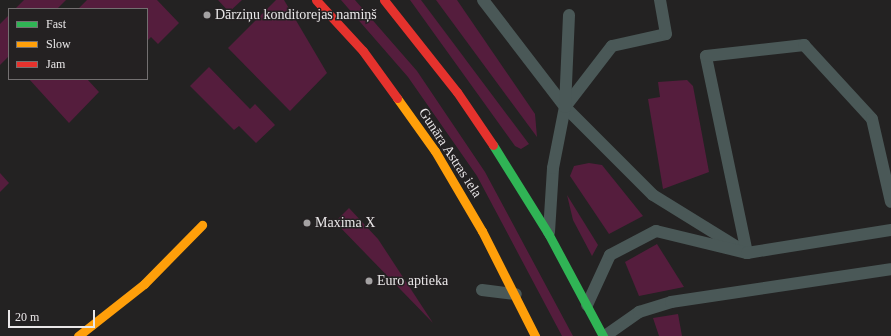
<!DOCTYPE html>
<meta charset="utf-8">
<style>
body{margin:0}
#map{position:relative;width:891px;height:336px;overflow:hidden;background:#232222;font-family:Georgia,serif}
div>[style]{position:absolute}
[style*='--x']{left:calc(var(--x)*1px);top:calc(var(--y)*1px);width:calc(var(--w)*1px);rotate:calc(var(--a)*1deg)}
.green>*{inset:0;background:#551d3d}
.lane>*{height:12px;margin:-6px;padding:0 6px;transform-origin:6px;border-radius:6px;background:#4a5857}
.fast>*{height:9px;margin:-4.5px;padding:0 4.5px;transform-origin:4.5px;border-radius:4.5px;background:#30b455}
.slow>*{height:9px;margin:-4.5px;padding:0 4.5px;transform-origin:4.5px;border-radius:4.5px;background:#ff9f0a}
.jam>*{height:9px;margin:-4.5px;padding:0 4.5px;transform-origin:4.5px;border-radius:4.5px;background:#e5322d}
.dots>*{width:11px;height:11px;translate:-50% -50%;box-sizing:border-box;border:2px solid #242122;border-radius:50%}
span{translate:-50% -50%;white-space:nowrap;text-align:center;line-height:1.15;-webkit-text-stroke:3px #242122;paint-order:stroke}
.poi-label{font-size:14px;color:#e9e7e8}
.left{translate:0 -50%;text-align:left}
.street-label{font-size:14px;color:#e9e7e8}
.legend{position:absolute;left:8px;top:8px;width:140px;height:72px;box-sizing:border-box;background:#242122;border:1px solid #737071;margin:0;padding:5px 7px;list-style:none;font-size:12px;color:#e9e7e8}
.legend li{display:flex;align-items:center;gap:8px;height:20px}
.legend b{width:20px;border:1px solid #737071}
.scale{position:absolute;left:8px;top:310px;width:87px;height:18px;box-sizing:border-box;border:2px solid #e9e7e8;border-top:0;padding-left:5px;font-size:12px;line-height:14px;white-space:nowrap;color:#e9e7e8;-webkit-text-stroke:3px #242122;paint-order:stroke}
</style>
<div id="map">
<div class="green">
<i style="clip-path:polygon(24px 0,66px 0,57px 9px,15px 9px)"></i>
<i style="clip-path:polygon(87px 0,157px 0,179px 23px,158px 44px,151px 37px,147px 41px,147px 9px,78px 9px)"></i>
<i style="clip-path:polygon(218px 0,242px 0,229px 12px)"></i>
<i style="clip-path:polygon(276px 0,284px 0,327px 73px,290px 111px,228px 48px)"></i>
<i style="clip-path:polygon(341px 0,355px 0,417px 71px,485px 172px,573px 336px,562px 336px,477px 176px,408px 77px)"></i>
<i style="clip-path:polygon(410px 0,421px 0,529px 144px,521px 149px,515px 146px)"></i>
<i style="clip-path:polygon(436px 0,457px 0,535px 114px,537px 137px)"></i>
<i style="clip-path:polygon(9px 15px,9px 56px,0 65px,0 24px)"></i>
<i style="clip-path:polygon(209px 67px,250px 109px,255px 104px,275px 125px,256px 143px,239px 126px,234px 130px,190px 86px)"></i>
<i style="clip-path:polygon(29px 79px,87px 79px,99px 92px,69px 123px)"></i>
<i style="clip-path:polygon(687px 80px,693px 86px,709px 172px,663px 189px,648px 99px,660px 97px,658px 82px)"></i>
<i style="clip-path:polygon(589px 163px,602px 165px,643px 216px,609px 234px,570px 176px,574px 166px)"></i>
<i style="clip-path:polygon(0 173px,9px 183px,0 192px)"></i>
<i style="clip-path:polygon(567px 195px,598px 245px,592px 256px,573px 220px)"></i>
<i style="clip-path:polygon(349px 208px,378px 239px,433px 323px,335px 222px)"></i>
<i style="clip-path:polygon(657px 244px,684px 287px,639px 296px,625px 262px)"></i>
<i style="clip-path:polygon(678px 314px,682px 336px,659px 336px,653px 318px)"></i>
</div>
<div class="lane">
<i style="--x:483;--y:0;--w:135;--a:52.5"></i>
<i style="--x:565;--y:107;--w:124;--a:45"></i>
<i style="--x:653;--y:195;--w:110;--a:31.7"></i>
<i style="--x:565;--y:107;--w:77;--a:-52.4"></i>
<i style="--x:612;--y:46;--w:55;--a:-12.5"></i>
<i style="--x:666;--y:34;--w:35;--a:-100"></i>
<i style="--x:549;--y:232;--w:64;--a:-86.4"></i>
<i style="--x:553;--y:168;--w:62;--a:-78.9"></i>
<i style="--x:565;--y:107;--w:92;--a:-87.5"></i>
<i style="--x:747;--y:253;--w:201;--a:-101.8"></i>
<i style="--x:706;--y:56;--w:99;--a:-6.4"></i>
<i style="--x:804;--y:45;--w:100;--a:47.4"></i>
<i style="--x:872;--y:119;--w:85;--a:77.1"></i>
<i style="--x:482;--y:290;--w:34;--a:7"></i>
<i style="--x:587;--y:305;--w:55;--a:-65.3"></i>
<i style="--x:610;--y:255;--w:52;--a:-27.6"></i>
<i style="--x:656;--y:231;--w:94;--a:13.6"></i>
<i style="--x:747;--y:253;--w:146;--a:-9.1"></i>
<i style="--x:605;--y:336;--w:42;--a:-35.2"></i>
<i style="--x:639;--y:312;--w:34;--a:-17"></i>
<i style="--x:671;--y:302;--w:222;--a:-8.5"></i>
</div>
<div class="fast">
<i style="--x:493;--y:145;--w:106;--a:58.1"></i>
<i style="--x:549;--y:235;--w:115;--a:61.9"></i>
</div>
<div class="slow">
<i style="--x:397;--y:98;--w:65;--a:54.4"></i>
<i style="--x:435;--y:151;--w:93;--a:59.6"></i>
<i style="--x:482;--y:231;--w:118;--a:63.2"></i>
<i style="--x:78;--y:336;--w:84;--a:-38.2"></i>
<i style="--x:144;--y:284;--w:83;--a:-45.5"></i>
</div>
<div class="jam">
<i style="--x:316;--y:0;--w:69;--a:47.3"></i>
<i style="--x:363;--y:51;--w:58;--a:54.1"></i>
<i style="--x:384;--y:0;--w:117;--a:51.6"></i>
<i style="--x:457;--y:92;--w:64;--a:55.8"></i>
</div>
<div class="dots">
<i style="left:207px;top:15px;background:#a4a2a3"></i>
<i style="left:307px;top:223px;background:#a4a2a3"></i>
<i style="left:369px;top:281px;background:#a4a2a3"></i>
</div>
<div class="poi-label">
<span class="left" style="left:215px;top:15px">Dārziņu konditorejas namiņš</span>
<span class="left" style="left:315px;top:223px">Maxima X</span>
<span class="left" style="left:377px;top:281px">Euro aptieka</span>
</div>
<div class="street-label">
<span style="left:450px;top:153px;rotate:57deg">Gunāra Astras iela</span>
</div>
<ul class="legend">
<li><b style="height:5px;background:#30b455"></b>Fast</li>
<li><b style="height:5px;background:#ff9f0a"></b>Slow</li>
<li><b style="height:5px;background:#e5322d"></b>Jam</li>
</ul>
<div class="scale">20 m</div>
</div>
